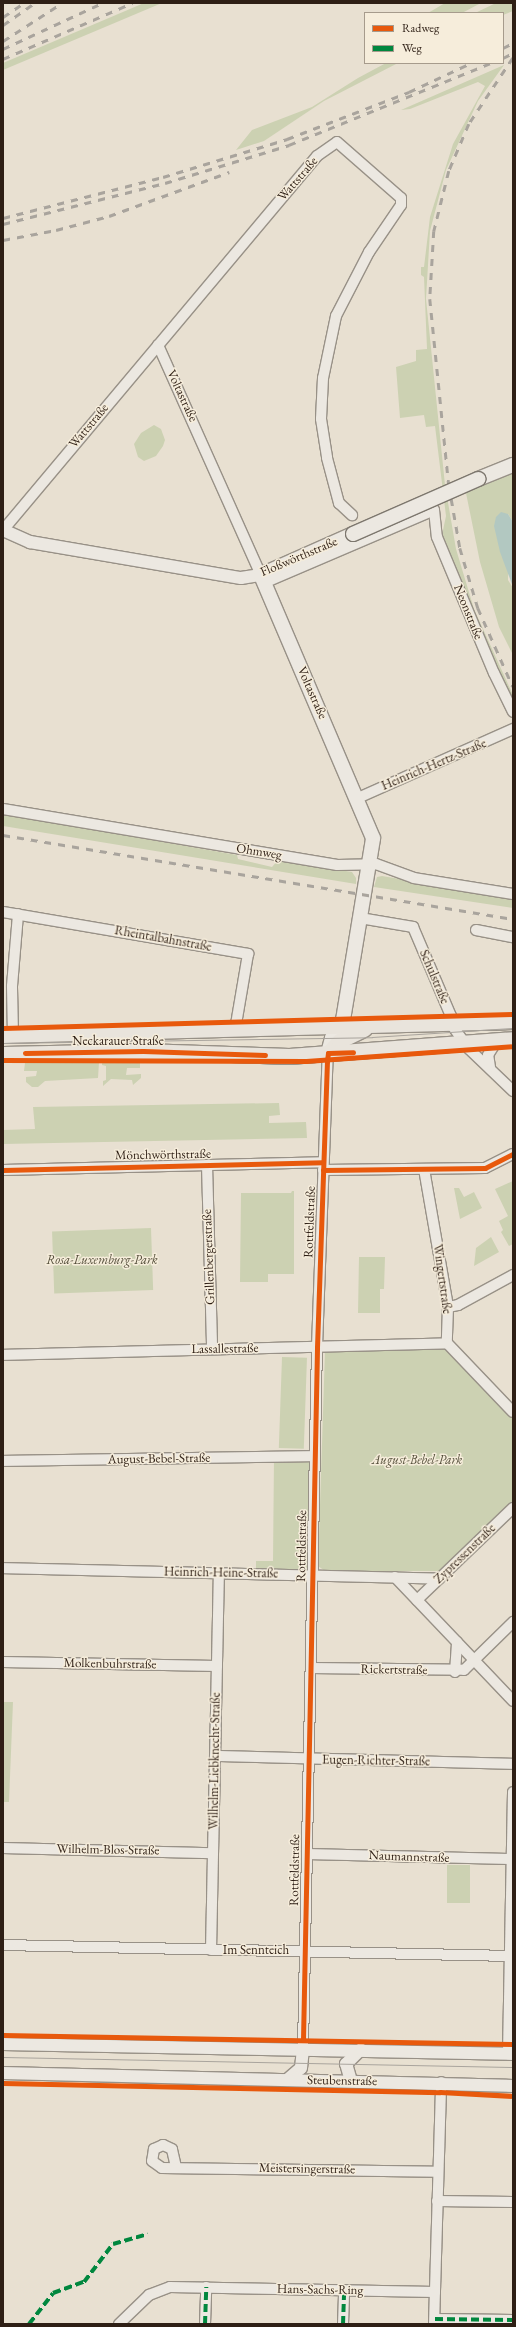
<!DOCTYPE html>
<meta charset="utf-8">
<style>
body{margin:0}
#map{position:relative;width:516px;height:2327px;overflow:hidden;background:#e8e0d1;font-family:"EB Garamond",serif}
div>[style]{position:absolute}
[style*='--x']{left:calc(var(--x)*1px);top:calc(var(--y)*1px);width:calc(var(--w)*1px);rotate:calc(var(--a)*1deg)}
.green>*{inset:0;background:#ccd1b2;transform-origin:0 0}
.water>*{inset:0;background:#b2c8c1}
.roads{filter:drop-shadow(1px 0 #989187) drop-shadow(-1px 0 #989187) drop-shadow(0 1px #989187) drop-shadow(0 -1px #989187)}
.minor>*{height:10px;margin:-5px;padding:0 5px;transform-origin:5px;border-radius:5px;background:#ece8e1}
.tertiary>*{height:12px;margin:-6px;padding:0 6px;transform-origin:6px;border-radius:6px;background:#ece8e1}
.secondary>*{height:14px;margin:-7px;padding:0 7px;transform-origin:7px;border-radius:7px;background:#ece8e1}
.primary>*{height:15px;margin:-7.5px;padding:0 7.5px;transform-origin:7.5px;border-radius:7.5px;background:#e9e4dc}
.tram>*{height:1px;margin:-0.5px;padding:0 0.5px;transform-origin:0.5px;border-radius:0.5px;background:#a9a49d}
.rail>*{height:2.5px;margin-top:-1.25px;transform-origin:0;background:repeating-linear-gradient(90deg,#a9a49d 0 7px,transparent 0 14px)}
.bridges{filter:drop-shadow(1px 0 #7d776e) drop-shadow(-1px 0 #7d776e) drop-shadow(0 1px #7d776e) drop-shadow(0 -1px #7d776e)}
.secondary-bridge>*{height:14px;margin:-7px;padding:0 7px;transform-origin:7px;border-radius:7px;background:#ece8e1}
.quiet>*{height:4px;margin-top:-2px;transform-origin:0;background:repeating-linear-gradient(90deg,#00873e 0 8px,transparent 0 12px)}
.cycleway>*{height:5px;margin:-2.5px;padding:0 2.5px;transform-origin:2.5px;border-radius:2.5px;background:#e8590c}
span{translate:-50% -50%;white-space:nowrap;text-align:center;line-height:1.15;-webkit-text-stroke:3px #f6eddb;paint-order:stroke}
.street-label{font-size:13px;color:#2e1f15}
.park-label{font-size:13px;color:#57513d;font-style:italic}
.frame{position:absolute;inset:0;border:4px solid #2e1f15;pointer-events:none}
.legend{position:absolute;left:364px;top:12px;width:140px;height:52px;box-sizing:border-box;background:#f6eddb;border:1px solid #a69b8c;margin:0;padding:5px 7px;list-style:none;font-size:12px;color:#2e1f15}
.legend li{display:flex;align-items:center;gap:8px;height:20px}
.legend b{width:20px;border:1px solid #a69b8c}
</style>
<div id="map">
<div class="green">
<i style="clip-path:polygon(144px 3px,162px 3px,3px 70px,3px 63px)"></i>
<i style="clip-path:polygon(445px 3px,481px 3px,462px 13px,428px 13px)"></i>
<i style="clip-path:polygon(496px 3px,513px 3px,513px 11px,503px 15px,503px 13px,475px 13px)"></i>
<i style="clip-path:polygon(386px 63px,398px 63px,324px 101px,264px 141px,236px 150px,252px 130px,312px 107px,358px 78px)"></i>
<i style="clip-path:polygon(504px 65px,478px 101px,446px 170px,430px 231px,426px 299px,445px 485px,456px 549px,474px 609px,513px 695px,513px 702px,459px 586px,462px 581px,444px 541px,442px 535px,446px 516px,435px 426px,426px 427px,424px 415px,400px 418px,396px 367px,416px 361px,416px 350px,427px 349px,424px 277px,421px 275px,421px 267px,424px 267px,430px 217px,453px 144px,485px 86px,478px 82px,410px 109px,401px 110px)"></i>
<i style="clip-path:polygon(154px 425px,161px 429px,165px 440px,163px 446px,156px 456px,144px 461px,138px 457px,134px 444px,141px 433px)"></i>
<i style="clip-path:polygon(513px 473px,513px 522px,508px 514px,508px 580px,513px 588px,513px 655px,499px 627px,480px 562px,466px 493px)"></i>
<i style="clip-path:polygon(3px 814px,237px 855px,238px 859px,272px 867px,278px 860px,352px 872px,356px 878px,356px 884px,3px 826px)"></i>
<i style="clip-path:polygon(382px 876px,513px 898px,513px 908px,374px 887px,377px 877px)"></i>
<i style="clip-path:polygon(99px 1062px,98px 1078px,45px 1081px,38px 1087px,32px 1087px,26px 1082px,26px 1077px,36px 1076px,37px 1071px,24px 1071px,25px 1063px)"></i>
<i style="clip-path:polygon(102px 1062px,140px 1062px,140px 1068px,127px 1068px,126px 1075px,141px 1074px,141px 1078px,133px 1085px,132px 1080px,111px 1079px,103px 1086px,103px 1081px,106px 1080px,106px 1066px,102px 1065px)"></i>
<i style="clip-path:polygon(279px 1103px,280px 1115px,269px 1116px,269px 1123px,306px 1122px,307px 1138px,3px 1144px,3px 1130px,35px 1129px,33px 1107px)"></i>
<i style="clip-path:polygon(513px 1181px,513px 1244px,509px 1246px,501px 1232px,503px 1230px,499px 1221px,508px 1216px,495px 1189px)"></i>
<i style="clip-path:polygon(454px 1188px,459px 1188px,464px 1197px,474px 1192px,482px 1208px,460px 1219px)"></i>
<i style="clip-path:polygon(292px 1191px,294px 1191px,294px 1274px,268px 1274px,268px 1282px,240px 1282px,241px 1193px,291px 1193px)"></i>
<i style="left:151px;top:1228px;width:62px;height:99px;rotate:88deg"></i>
<i style="clip-path:polygon(491px 1237px,499px 1252px,474px 1266px,476px 1248px)"></i>
<i style="clip-path:polygon(359px 1257px,385px 1257px,384px 1289px,380px 1289px,380px 1313px,358px 1313px)"></i>
<i style="clip-path:polygon(440px 1347px,449px 1349px,513px 1417px,513px 1503px,441px 1571px,325px 1571px,318px 1566px,325px 1351px)"></i>
<i style="left:282px;top:1357px;width:25px;height:91px;rotate:2deg"></i>
<i style="clip-path:polygon(315px 1456px,313px 1575px,256px 1574px,256px 1561px,273px 1561px,274px 1457px)"></i>
<i style="clip-path:polygon(3px 1702px,13px 1702px,9px 1802px,3px 1802px)"></i>
<i style="left:447px;top:1865px;width:23px;height:38px"></i>
</div>
<div class="water">
<i style="clip-path:polygon(501px 512px,508px 514px,513px 522px,513px 587px,500px 552px,494px 526px,496px 517px)"></i>
</div>
<div class="roads">
<div class="minor">
<i style="--x:158;--y:345;--w:252;--a:65.9"></i>
<i style="--x:4;--y:529;--w:487;--a:-50"></i>
<i style="--x:317;--y:156;--w:24;--a:-35"></i>
<i style="--x:337;--y:142;--w:85;--a:41.2"></i>
<i style="--x:401;--y:198;--w:7;--a:90"></i>
<i style="--x:401;--y:205;--w:57;--a:124.2"></i>
<i style="--x:369;--y:252;--w:72;--a:117.3"></i>
<i style="--x:336;--y:316;--w:63;--a:101.8"></i>
<i style="--x:323;--y:378;--w:41;--a:92.8"></i>
<i style="--x:321;--y:419;--w:39;--a:81"></i>
<i style="--x:327;--y:458;--w:47;--a:75.1"></i>
<i style="--x:339;--y:503;--w:18;--a:43"></i>
<i style="--x:264;--y:583;--w:185;--a:-23.2"></i>
<i style="--x:434;--y:510;--w:27;--a:84"></i>
<i style="--x:437;--y:537;--w:147;--a:67.3"></i>
<i style="--x:494;--y:673;--w:43;--a:64"></i>
<i style="--x:358;--y:798;--w:170;--a:-24"></i>
<i style="--x:3;--y:809;--w:339;--a:9.5"></i>
<i style="--x:337;--y:865;--w:39;--a:-1"></i>
<i style="--x:376;--y:864;--w:40;--a:20.2"></i>
<i style="--x:414;--y:878;--w:100;--a:9.2"></i>
<i style="--x:3;--y:912;--w:249;--a:9.7"></i>
<i style="--x:248;--y:954;--w:77;--a:99.7"></i>
<i style="--x:360;--y:918;--w:54;--a:9.6"></i>
<i style="--x:413;--y:927;--w:97;--a:66.9"></i>
<i style="--x:451;--y:1016;--w:8;--a:90"></i>
<i style="--x:451;--y:1024;--w:31;--a:54"></i>
<i style="--x:469;--y:1049;--w:61;--a:43.7"></i>
<i style="--x:476;--y:930;--w:38;--a:11"></i>
<i style="--x:13;--y:1035;--w:49;--a:-91.2"></i>
<i style="--x:12;--y:986;--w:72;--a:-85.2"></i>
<i style="--x:490;--y:1067;--w:12;--a:-99"></i>
<i style="--x:488;--y:1055;--w:19;--a:-58"></i>
<i style="--x:207;--y:1165;--w:184;--a:88.4"></i>
<i style="--x:424;--y:1169;--w:140;--a:80.1"></i>
<i style="--x:448;--y:1307;--w:36;--a:92"></i>
<i style="--x:447;--y:1343;--w:95;--a:46.3"></i>
<i style="--x:3;--y:1170;--w:320;--a:-1.4"></i>
<i style="--x:323;--y:1170;--w:162;--a:-0.7"></i>
<i style="--x:485;--y:1168;--w:31;--a:-27"></i>
<i style="--x:448;--y:1307;--w:10;--a:-11"></i>
<i style="--x:458;--y:1305;--w:63;--a:-28.6"></i>
<i style="--x:3;--y:1355;--w:444;--a:-1.5"></i>
<i style="--x:3;--y:1461;--w:312;--a:-0.9"></i>
<i style="--x:3;--y:1568;--w:436;--a:1.4"></i>
<i style="--x:395;--y:1577;--w:171;--a:46.4"></i>
<i style="--x:417;--y:1600;--w:133;--a:-43.8"></i>
<i style="--x:3;--y:1662;--w:214;--a:1.1"></i>
<i style="--x:311;--y:1668;--w:153;--a:0.7"></i>
<i style="--x:464;--y:1670;--w:69;--a:-44.4"></i>
<i style="--x:455;--y:1672;--w:30;--a:-86"></i>
<i style="--x:215;--y:1756;--w:298;--a:1.5"></i>
<i style="--x:3;--y:1848;--w:210;--a:1.4"></i>
<i style="--x:307;--y:1854;--w:205;--a:1.4"></i>
<i style="--x:3;--y:1945;--w:510;--a:1.24"></i>
<i style="--x:211;--y:1950;--w:377;--a:-88.8"></i>
<i style="--x:303;--y:2049;--w:702;--a:-88.86"></i>
<i style="--x:317;--y:1347;--w:294;--a:-87.9"></i>
<i style="--x:508;--y:2053;--w:261;--a:-88.9"></i>
<i style="--x:176;--y:2167;--w:18;--a:-103"></i>
<i style="--x:172;--y:2149;--w:10;--a:-156"></i>
<i style="--x:163;--y:2145;--w:10;--a:156"></i>
<i style="--x:154;--y:2149;--w:12;--a:99"></i>
<i style="--x:152;--y:2161;--w:12;--a:35"></i>
<i style="--x:162;--y:2168;--w:276;--a:0.8"></i>
<i style="--x:437;--y:2201;--w:76;--a:0.8"></i>
<i style="--x:435;--y:2319;--w:78;--a:0.7"></i>
<i style="--x:119;--y:2324;--w:42;--a:-44"></i>
<i style="--x:149;--y:2295;--w:22;--a:-21"></i>
<i style="--x:170;--y:2287;--w:265;--a:1.1"></i>
<i style="--x:205;--y:2324;--w:37;--a:-88"></i>
<i style="--x:343;--y:2324;--w:34;--a:-88"></i>
<i style="--x:434;--y:2324;--w:242;--a:-88.3"></i>
</div>
<div class="tertiary">
<i style="--x:3;--y:530;--w:30;--a:24"></i>
<i style="--x:30;--y:542;--w:214;--a:9.7"></i>
<i style="--x:241;--y:578;--w:20;--a:-9"></i>
<i style="--x:3;--y:2044;--w:510;--a:1.12"></i>
<i style="--x:3;--y:2073;--w:510;--a:1.46"></i>
<i style="--x:287;--y:2080;--w:18;--a:-41"></i>
<i style="--x:301;--y:2068;--w:19;--a:-84"></i>
<i style="--x:351;--y:2081;--w:18;--a:-106"></i>
<i style="--x:346;--y:2064;--w:21;--a:-45"></i>
</div>
<div class="secondary">
<i style="--x:478;--y:479;--w:38;--a:-22"></i>
<i style="--x:328;--y:1053;--w:16;--a:-75"></i>
<i style="--x:332;--y:1038;--w:21;--a:-59"></i>
<i style="--x:343;--y:1020;--w:184;--a:-80.6"></i>
<i style="--x:373;--y:838;--w:286;--a:-113.1"></i>
<i style="--x:261;--y:575;--w:101;--a:-24"></i>
</div>
<div class="primary">
<i style="--x:3;--y:1035;--w:510;--a:-1.57"></i>
<i style="--x:328;--y:1053;--w:16;--a:-47"></i>
<i style="--x:339;--y:1041;--w:28;--a:-26"></i>
<i style="--x:3;--y:1054;--w:140;--a:-1.2"></i>
<i style="--x:143;--y:1051;--w:146;--a:2"></i>
<i style="--x:289;--y:1056;--w:225;--a:-4.3"></i>
</div>
</div>
<div class="tram">
<i style="--x:3;--y:1043;--w:369;--a:-0.9"></i>
<i style="--x:372;--y:1037;--w:141;--a:-3.7"></i>
<i style="--x:3;--y:2057;--w:510;--a:1.12"></i>
</div>
<div class="rail">
<i style="--x:3;--y:17;--w:25;--a:-34"></i>
<i style="--x:3;--y:25;--w:38;--a:-35"></i>
<i style="--x:3;--y:41;--w:70;--a:-32.8"></i>
<i style="--x:503;--y:48;--w:11;--a:-27"></i>
<i style="--x:3;--y:49;--w:109;--a:-24.9"></i>
<i style="--x:503;--y:58;--w:11;--a:-27"></i>
<i style="--x:513;--y:58;--w:79;--a:123.7"></i>
<i style="--x:469;--y:124;--w:51;--a:113.1"></i>
<i style="--x:449;--y:171;--w:62;--a:104"></i>
<i style="--x:434;--y:231;--w:68;--a:93.4"></i>
<i style="--x:430;--y:299;--w:187;--a:84.2"></i>
<i style="--x:449;--y:485;--w:64;--a:80.1"></i>
<i style="--x:460;--y:548;--w:63;--a:73.3"></i>
<i style="--x:478;--y:608;--w:86;--a:66.1"></i>
<i style="--x:3;--y:59;--w:141;--a:-23.5"></i>
<i style="--x:3;--y:218;--w:165;--a:-14.4"></i>
<i style="--x:163;--y:177;--w:130;--a:-17"></i>
<i style="--x:287;--y:139;--w:131;--a:-21.1"></i>
<i style="--x:409;--y:92;--w:68;--a:-25.1"></i>
<i style="--x:3;--y:224;--w:167;--a:-14.2"></i>
<i style="--x:165;--y:183;--w:130;--a:-17"></i>
<i style="--x:289;--y:145;--w:218;--a:-22.1"></i>
<i style="--x:3;--y:240;--w:54;--a:-10.7"></i>
<i style="--x:56;--y:230;--w:55;--a:-14.8"></i>
<i style="--x:109;--y:216;--w:128;--a:-20.1"></i>
<i style="--x:3;--y:835;--w:517;--a:9.35"></i>
</div>
<div class="bridges">
<div class="secondary-bridge">
<i style="--x:353;--y:534;--w:137;--a:-23.7"></i>
</div>
</div>
<div class="quiet">
<i style="--x:435;--y:2319;--w:78;--a:0.7"></i>
<i style="--x:29;--y:2324;--w:39;--a:-52"></i>
<i style="--x:53;--y:2293;--w:33;--a:-20"></i>
<i style="--x:84;--y:2282;--w:48;--a:-52.7"></i>
<i style="--x:113;--y:2244;--w:36;--a:-16"></i>
<i style="--x:205;--y:2324;--w:37;--a:-88"></i>
<i style="--x:343;--y:2324;--w:34;--a:-88"></i>
</div>
<div class="cycleway">
<i style="--x:3;--y:1028;--w:510;--a:-1.57"></i>
<i style="--x:25;--y:1053;--w:118;--a:-1"></i>
<i style="--x:143;--y:1051;--w:122;--a:1.9"></i>
<i style="--x:3;--y:1060;--w:303;--a:0.2"></i>
<i style="--x:306;--y:1061;--w:208;--a:-4.1"></i>
<i style="--x:3;--y:1170;--w:320;--a:-1.4"></i>
<i style="--x:323;--y:1170;--w:162;--a:-0.7"></i>
<i style="--x:485;--y:1168;--w:31;--a:-27"></i>
<i style="--x:3;--y:2035;--w:510;--a:1.01"></i>
<i style="--x:303;--y:2040;--w:693;--a:-88.84"></i>
<i style="--x:317;--y:1347;--w:286;--a:-88"></i>
<i style="--x:327;--y:1061;--w:8;--a:-83"></i>
<i style="--x:328;--y:1053;--w:25;--a:-2"></i>
<i style="--x:3;--y:2083;--w:437;--a:1.2"></i>
<i style="--x:440;--y:2092;--w:73;--a:3.1"></i>
</div>
<div class="street-label">
<span style="left:298px;top:179px;rotate:-49deg">Wattstraße</span>
<span style="left:182px;top:396px;rotate:65deg">Voltastraße</span>
<span style="left:89px;top:426px;rotate:-50deg">Wattstraße</span>
<span style="left:299px;top:557px;rotate:-23deg">Floßwörthstraße</span>
<span style="left:468px;top:612px;rotate:68deg">Neonstraße</span>
<span style="left:312px;top:693px;rotate:66deg">Voltastraße</span>
<span style="left:434px;top:765px;rotate:-23deg">Heinrich-Hertz-Straße</span>
<span style="left:259px;top:852px;rotate:9deg">Ohmweg</span>
<span style="left:163px;top:939px;rotate:10deg">Rheintalbahnstraße</span>
<span style="left:434px;top:977px;rotate:67deg">Schulstraße</span>
<span style="left:118px;top:1041px">Neckarauer Straße</span>
<span style="left:163px;top:1155px;rotate:-1deg">Mönchwörthstraße</span>
<span style="left:310px;top:1222px;rotate:-88deg">Rottfeldstraße</span>
<span style="left:209px;top:1257px;rotate:-92deg">Grillenbergerstraße</span>
<span style="left:442px;top:1279px;rotate:82deg">Wingertstraße</span>
<span style="left:225px;top:1349px;rotate:-1deg">Lassallestraße</span>
<span style="left:159px;top:1459px;rotate:-1deg">August-Bebel-Straße</span>
<span style="left:302px;top:1546px;rotate:-89deg">Rottfeldstraße</span>
<span style="left:465px;top:1554px;rotate:-44deg">Zypressenstraße</span>
<span style="left:221px;top:1573px;rotate:1deg">Heinrich-Heine-Straße</span>
<span style="left:110px;top:1664px;rotate:1deg">Molkenbuhrstraße</span>
<span style="left:394px;top:1670px;rotate:1deg">Rickertstraße</span>
<span style="left:215px;top:1761px;rotate:-89deg">Wilhelm-Liebknecht-Straße</span>
<span style="left:376px;top:1761px;rotate:1deg">Eugen-Richter-Straße</span>
<span style="left:108px;top:1850px;rotate:1deg">Wilhelm-Blos-Straße</span>
<span style="left:409px;top:1857px;rotate:2deg">Naumannstraße</span>
<span style="left:295px;top:1870px;rotate:-89deg">Rottfeldstraße</span>
<span style="left:256px;top:1950px">Im Sennteich</span>
<span style="left:342px;top:2081px;rotate:1deg">Steubenstraße</span>
<span style="left:307px;top:2169px;rotate:1deg">Meistersingerstraße</span>
<span style="left:320px;top:2290px;rotate:1deg">Hans-Sachs-Ring</span>
</div>
<div class="park-label">
<span style="left:102px;top:1260px">Rosa-Luxemburg-Park</span>
<span style="left:417px;top:1460px">August-Bebel-Park</span>
</div>
<div class="frame"></div>
<ul class="legend">
<li><b style="height:5px;background:#e8590c"></b>Radweg</li>
<li><b style="height:5px;background:#00873e"></b>Weg</li>
</ul>
</div>
